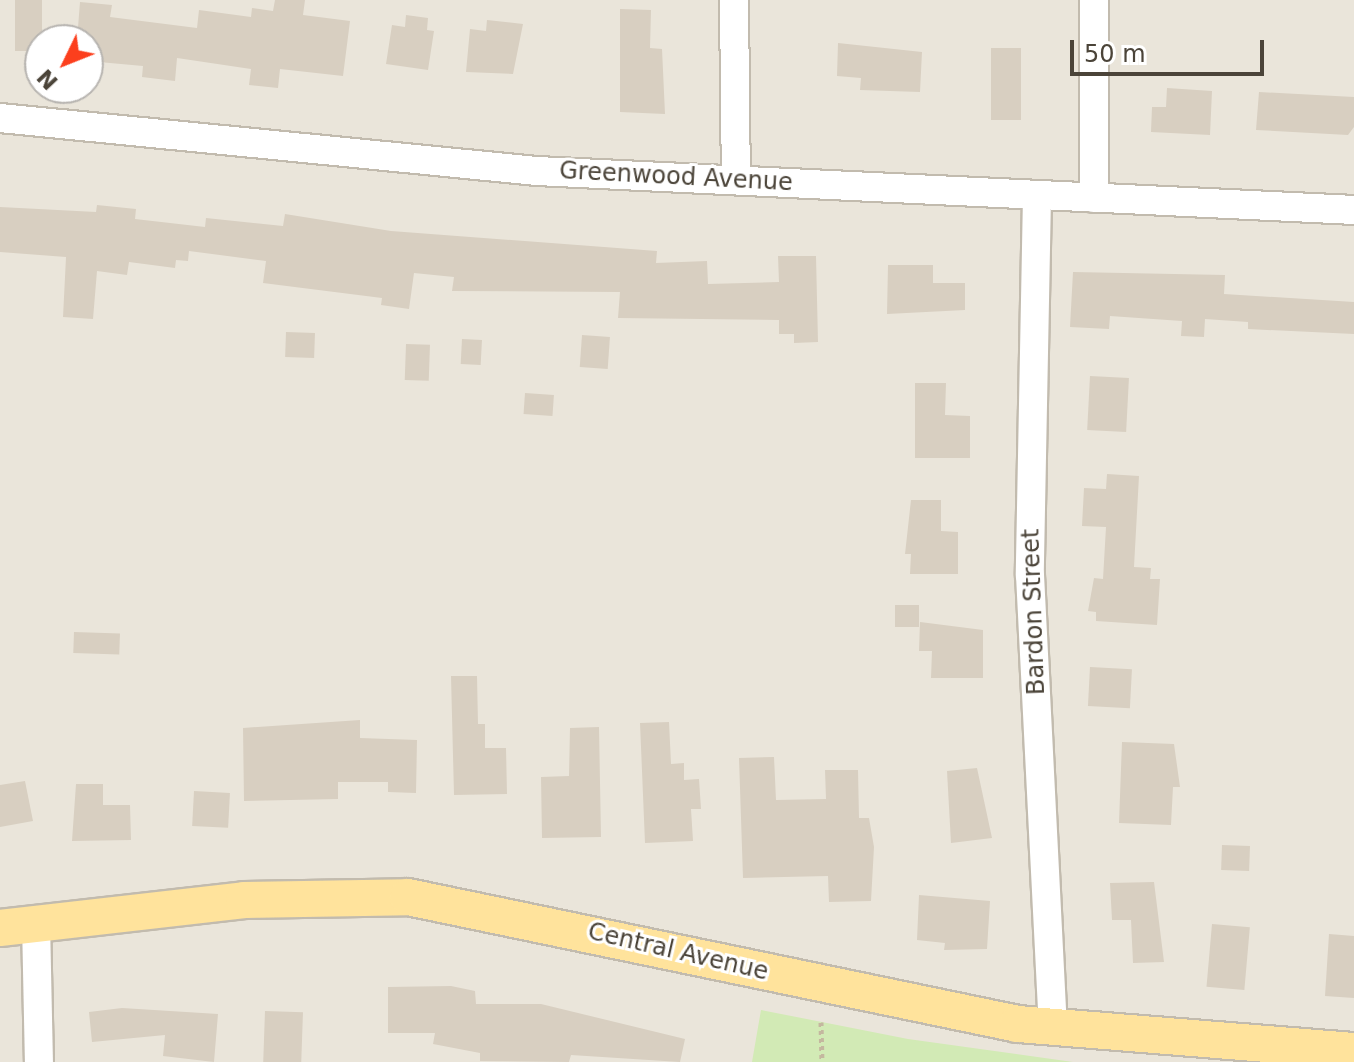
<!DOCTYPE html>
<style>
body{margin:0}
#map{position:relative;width:1354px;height:1062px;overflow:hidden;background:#f6f3ec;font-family:"DejaVu Sans",sans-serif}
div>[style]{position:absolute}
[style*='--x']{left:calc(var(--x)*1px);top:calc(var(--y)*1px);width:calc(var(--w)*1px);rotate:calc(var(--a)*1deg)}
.residential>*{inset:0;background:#eae5da}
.green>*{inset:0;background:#d2eab5}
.building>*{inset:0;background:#d8cfc1;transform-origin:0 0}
.path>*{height:5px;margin-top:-2.5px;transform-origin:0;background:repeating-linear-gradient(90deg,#c4b79f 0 4px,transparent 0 8px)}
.roads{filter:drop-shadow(2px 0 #c2bbae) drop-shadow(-2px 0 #c2bbae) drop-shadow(0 2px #c2bbae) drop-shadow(0 -2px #c2bbae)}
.minor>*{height:28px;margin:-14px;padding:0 14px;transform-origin:14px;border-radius:14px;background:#fff}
.major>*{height:36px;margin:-18px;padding:0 18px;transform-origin:18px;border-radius:18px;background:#ffe39c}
span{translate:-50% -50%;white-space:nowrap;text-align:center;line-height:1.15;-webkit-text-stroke:6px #fff;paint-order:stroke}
.street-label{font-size:24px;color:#4b4439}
.north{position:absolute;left:24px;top:24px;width:80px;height:80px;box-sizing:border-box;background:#fff;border:2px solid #b7b4b0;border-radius:50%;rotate:227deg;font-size:22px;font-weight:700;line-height:32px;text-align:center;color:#4b4439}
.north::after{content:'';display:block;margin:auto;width:28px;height:36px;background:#fc3f1d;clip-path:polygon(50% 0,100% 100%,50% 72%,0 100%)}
.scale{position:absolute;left:1070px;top:40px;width:194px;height:36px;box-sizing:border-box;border:4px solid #4b4439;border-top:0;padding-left:10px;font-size:24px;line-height:28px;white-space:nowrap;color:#4b4439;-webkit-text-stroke:6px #fff;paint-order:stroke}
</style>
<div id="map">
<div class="residential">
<i style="clip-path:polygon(evenodd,0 0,1354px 0,1354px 1062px,0 1062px,0 0,40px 40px,88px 40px,88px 88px,40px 88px,40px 40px)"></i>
</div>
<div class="green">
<i style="clip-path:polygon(761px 1010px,908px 1039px,1073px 1062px,752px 1062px)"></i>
</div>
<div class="building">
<i style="left:15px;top:0;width:27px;height:51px"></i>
<i style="clip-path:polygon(275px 0,305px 0,303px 15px,350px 21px,343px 76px,280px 69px,278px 88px,249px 85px,251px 69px,177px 58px,175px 81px,142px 77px,143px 66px,88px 61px,88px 40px,77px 40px,80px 2px,112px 5px,110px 17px,197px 28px,199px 10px,251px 17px,252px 8px,273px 11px)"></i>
<i style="clip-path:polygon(620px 9px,651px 10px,650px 48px,662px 49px,665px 114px,620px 112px)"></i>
<i style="clip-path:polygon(406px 15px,428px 18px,427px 30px,434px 31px,428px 70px,386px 64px,392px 25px,405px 27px)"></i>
<i style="clip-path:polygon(487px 20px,523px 24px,513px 74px,466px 72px,470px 29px,486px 31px)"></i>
<i style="clip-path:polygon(838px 43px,922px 52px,920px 92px,860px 90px,861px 78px,837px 76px)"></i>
<i style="left:991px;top:48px;width:30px;height:72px"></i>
<i style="clip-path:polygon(1167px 88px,1212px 91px,1210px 135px,1151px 132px,1152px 107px,1166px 107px)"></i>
<i style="clip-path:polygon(1259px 92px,1354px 97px,1354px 127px,1348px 135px,1256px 130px)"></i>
<i style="clip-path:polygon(97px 205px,136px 209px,135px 219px,205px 227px,206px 218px,283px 226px,285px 214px,391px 231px,657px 251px,656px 263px,707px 261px,708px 284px,779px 282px,778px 256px,816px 256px,818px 342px,794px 343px,794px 334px,779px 334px,779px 320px,618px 318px,620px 292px,452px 291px,454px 277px,414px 273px,409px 309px,381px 305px,382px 298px,263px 283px,266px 261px,189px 251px,188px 261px,176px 260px,175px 268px,129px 262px,127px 275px,97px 271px,93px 319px,63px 317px,66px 257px,0 252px,0 207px,96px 212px)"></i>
<i style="clip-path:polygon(888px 265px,933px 265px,933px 283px,965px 283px,965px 310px,887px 314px)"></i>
<i style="clip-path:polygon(1073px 272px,1225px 275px,1224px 294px,1354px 302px,1354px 334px,1248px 329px,1248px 322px,1205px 319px,1204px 337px,1181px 336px,1182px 321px,1110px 316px,1109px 329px,1070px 327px)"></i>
<i style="left:286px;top:332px;width:29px;height:25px;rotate:2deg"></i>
<i style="left:582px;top:335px;width:28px;height:32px;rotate:4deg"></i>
<i style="left:462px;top:339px;width:20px;height:25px;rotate:3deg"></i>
<i style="left:406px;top:344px;width:24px;height:36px;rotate:2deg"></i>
<i style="left:1090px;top:376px;width:39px;height:54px;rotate:3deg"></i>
<i style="clip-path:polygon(915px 383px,946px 383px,945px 415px,970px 416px,970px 458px,915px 458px)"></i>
<i style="left:525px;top:393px;width:29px;height:21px;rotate:4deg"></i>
<i style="clip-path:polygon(1107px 474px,1139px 476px,1134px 567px,1151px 568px,1150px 579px,1160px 579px,1157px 625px,1096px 621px,1096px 612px,1088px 611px,1094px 578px,1103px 579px,1106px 527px,1082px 526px,1084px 488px,1106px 489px)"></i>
<i style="clip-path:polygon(911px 500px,941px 500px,941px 531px,958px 532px,958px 574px,910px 574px,911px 554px,905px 554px)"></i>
<i style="left:895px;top:605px;width:24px;height:22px"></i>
<i style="clip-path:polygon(920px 622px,983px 630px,983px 678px,931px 678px,932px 651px,919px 651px)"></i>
<i style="left:74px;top:632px;width:46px;height:21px;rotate:2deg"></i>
<i style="left:1090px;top:667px;width:42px;height:39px;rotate:3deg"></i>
<i style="clip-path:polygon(451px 676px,477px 676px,478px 724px,485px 724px,485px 748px,506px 748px,507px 794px,454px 795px)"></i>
<i style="clip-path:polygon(360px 720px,360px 738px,417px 740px,416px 793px,388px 792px,388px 782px,338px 782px,338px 799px,244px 801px,243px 728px)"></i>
<i style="clip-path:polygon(669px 722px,671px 764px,684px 763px,684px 780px,699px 779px,701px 809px,691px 809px,693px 841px,645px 843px,640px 723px)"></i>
<i style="clip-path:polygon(599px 727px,601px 837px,542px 838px,541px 777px,569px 776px,570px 728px)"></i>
<i style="clip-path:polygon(1122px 742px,1174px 744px,1180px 787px,1173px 787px,1171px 825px,1119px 823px)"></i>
<i style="clip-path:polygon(774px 757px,776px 800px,826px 799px,825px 770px,858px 770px,859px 818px,869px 818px,874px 847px,871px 901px,829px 902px,828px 876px,743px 878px,739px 758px)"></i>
<i style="clip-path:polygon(977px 768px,992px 838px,951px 843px,947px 771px)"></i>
<i style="clip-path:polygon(25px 781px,33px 821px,0 827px,0 785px)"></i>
<i style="clip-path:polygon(76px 784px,103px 784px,103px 805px,130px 805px,131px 840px,72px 841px)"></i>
<i style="left:194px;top:791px;width:36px;height:35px;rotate:3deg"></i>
<i style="left:1222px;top:845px;width:28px;height:25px;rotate:2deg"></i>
<i style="clip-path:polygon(1154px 882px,1164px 962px,1133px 963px,1131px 920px,1112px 920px,1110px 883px)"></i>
<i style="clip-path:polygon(919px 895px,990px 901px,987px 949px,944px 950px,945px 943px,917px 940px)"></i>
<i style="left:1212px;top:924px;width:38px;height:63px;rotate:5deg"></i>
<i style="clip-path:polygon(1329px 934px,1354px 936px,1354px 998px,1325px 996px)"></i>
<i style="clip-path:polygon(451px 986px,475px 991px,476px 1004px,541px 1004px,685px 1039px,680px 1062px,571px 1055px,569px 1062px,480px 1061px,480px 1053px,433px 1044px,435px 1033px,388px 1033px,388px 987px)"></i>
<i style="clip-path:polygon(122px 1008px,218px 1014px,214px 1062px,163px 1056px,165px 1035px,92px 1042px,89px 1012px)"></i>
<i style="left:265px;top:1011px;width:38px;height:51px;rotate:2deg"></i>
</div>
<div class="path">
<i style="--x:821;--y:1022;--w:40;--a:88.6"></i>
</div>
<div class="roads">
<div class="minor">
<i style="--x:734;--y:0;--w:180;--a:89.4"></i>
<i style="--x:0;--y:118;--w:540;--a:5.64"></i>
<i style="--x:537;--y:171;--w:818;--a:2.73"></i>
<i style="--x:1037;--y:196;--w:379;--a:91.1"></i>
<i style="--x:1030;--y:575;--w:453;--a:87.1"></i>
<i style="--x:1094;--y:198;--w:198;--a:-90"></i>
<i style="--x:36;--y:922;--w:140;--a:88.8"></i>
</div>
<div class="major">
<i style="--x:0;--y:928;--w:246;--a:-6.5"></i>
<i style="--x:244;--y:900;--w:164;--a:-1"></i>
<i style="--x:408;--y:897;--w:623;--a:11.76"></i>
<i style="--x:1018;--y:1024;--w:337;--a:4.6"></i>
</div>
</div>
<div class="street-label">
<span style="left:676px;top:177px;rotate:3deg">Greenwood Avenue</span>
<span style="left:1034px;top:612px;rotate:-92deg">Bardon Street</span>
<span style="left:678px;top:952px;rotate:13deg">Central Avenue</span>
</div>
<div class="north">N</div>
<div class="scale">50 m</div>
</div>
